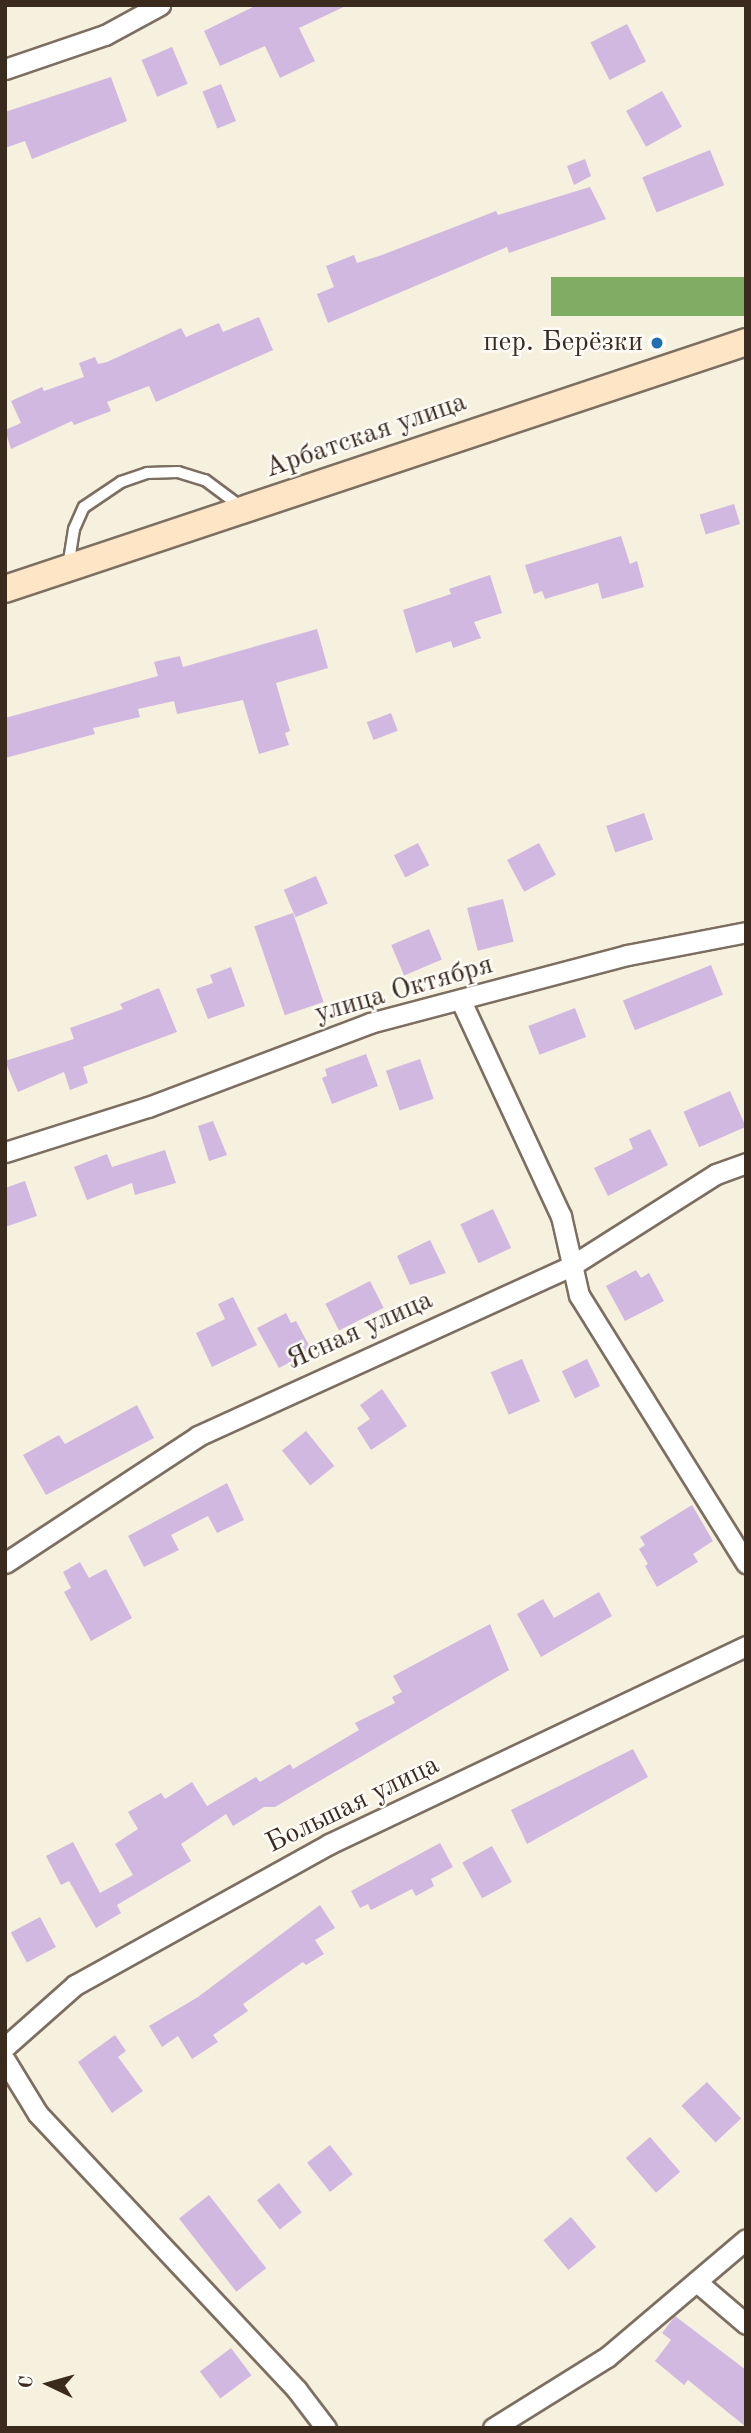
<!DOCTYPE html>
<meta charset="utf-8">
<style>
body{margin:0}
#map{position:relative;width:751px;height:2433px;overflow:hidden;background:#f6f0de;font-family:"Old Standard TT",serif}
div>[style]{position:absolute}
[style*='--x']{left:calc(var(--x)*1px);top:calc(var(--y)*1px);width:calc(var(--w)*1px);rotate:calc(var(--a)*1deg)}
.forest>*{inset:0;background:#80ac64;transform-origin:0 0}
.building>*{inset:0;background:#d1b8e1;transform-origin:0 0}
.roads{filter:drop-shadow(2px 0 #7c6f61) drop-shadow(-2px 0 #7c6f61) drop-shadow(0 2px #7c6f61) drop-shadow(0 -2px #7c6f61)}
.lane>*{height:10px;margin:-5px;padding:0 5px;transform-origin:5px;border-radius:5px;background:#fff}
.street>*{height:19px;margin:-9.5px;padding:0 9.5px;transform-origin:9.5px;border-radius:9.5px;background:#fff}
.secondary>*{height:26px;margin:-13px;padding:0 13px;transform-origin:13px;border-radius:13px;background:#fde5c5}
.dots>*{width:19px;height:19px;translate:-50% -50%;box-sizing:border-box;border:4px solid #fdfcf7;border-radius:50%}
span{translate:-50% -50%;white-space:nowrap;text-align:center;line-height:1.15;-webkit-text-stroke:5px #fdfcf7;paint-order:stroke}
.poi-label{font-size:28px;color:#3b2a1e}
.right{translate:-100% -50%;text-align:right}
.street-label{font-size:28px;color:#3b2a1e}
.frame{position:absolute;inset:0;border:7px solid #3b2a1e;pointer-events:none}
.north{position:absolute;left:14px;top:2349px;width:70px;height:70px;-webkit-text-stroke:5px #fdfcf7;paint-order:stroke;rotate:275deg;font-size:19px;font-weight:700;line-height:28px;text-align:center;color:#3b2a1e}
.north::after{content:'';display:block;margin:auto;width:24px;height:32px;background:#3b2a1e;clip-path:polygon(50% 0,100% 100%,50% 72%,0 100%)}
</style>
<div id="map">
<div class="forest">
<i style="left:746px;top:277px;width:39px;height:195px;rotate:90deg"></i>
</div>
<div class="building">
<i style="clip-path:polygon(257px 5px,348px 5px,299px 28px,315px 61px,280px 78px,265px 46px,220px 66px,204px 31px)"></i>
<i style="left:627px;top:24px;width:42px;height:41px;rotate:63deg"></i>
<i style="left:172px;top:47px;width:40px;height:33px;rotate:67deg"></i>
<i style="clip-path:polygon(111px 77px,127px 121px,32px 159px,25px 141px,5px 148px,5px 112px)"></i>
<i style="left:221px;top:84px;width:40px;height:20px;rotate:68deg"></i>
<i style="left:662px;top:91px;width:41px;height:41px;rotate:61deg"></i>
<i style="left:710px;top:150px;width:38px;height:73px;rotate:68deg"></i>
<i style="clip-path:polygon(585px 159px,591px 176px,574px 185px,567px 166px)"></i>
<i style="clip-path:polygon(590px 187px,606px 219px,509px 253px,507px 247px,328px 323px,317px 294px,334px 287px,326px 266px,354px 255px,357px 263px,382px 255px,496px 211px,498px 215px)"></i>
<i style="clip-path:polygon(259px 317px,273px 350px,156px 402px,149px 386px,107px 402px,111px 411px,74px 425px,72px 421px,11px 449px,5px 430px,21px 423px,11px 401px,42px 387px,44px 391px,84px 377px,79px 363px,95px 357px,98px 364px,107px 362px,181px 328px,186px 337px,219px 323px,223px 332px)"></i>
<i style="left:734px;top:504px;width:21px;height:36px;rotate:73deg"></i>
<i style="clip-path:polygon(621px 536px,630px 564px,637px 561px,644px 587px,602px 599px,598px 583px,545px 599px,542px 591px,534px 594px,525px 565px)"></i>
<i style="clip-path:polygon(490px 575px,502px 613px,474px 622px,481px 638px,453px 648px,451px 641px,416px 653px,403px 610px,451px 594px,449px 589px)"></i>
<i style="clip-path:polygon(317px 629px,328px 668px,276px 683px,290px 731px,285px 733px,289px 745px,259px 754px,243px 700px,177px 714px,174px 701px,138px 709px,140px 717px,93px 728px,95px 734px,5px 758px,5px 718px,158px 676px,154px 662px,180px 656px,183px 667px)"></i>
<i style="left:391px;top:713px;width:19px;height:26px;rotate:69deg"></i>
<i style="left:644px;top:813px;width:28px;height:40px;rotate:71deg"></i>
<i style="left:418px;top:843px;width:25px;height:27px;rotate:63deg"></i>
<i style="left:539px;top:843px;width:36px;height:36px;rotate:62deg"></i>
<i style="left:316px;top:876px;width:30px;height:35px;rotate:67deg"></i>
<i style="left:503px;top:899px;width:44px;height:37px;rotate:76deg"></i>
<i style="left:293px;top:913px;width:94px;height:41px;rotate:71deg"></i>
<i style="left:429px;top:929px;width:33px;height:41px;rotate:67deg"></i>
<i style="left:711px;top:965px;width:32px;height:95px;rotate:68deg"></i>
<i style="clip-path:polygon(231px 967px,245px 1006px,208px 1019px,196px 989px,213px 983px,210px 975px)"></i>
<i style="clip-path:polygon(159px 988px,177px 1032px,83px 1067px,88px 1083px,70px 1090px,64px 1072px,18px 1092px,5px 1061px,74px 1039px,70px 1028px,123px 1009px,120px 1004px)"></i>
<i style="left:575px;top:1008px;width:31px;height:50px;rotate:69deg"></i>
<i style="clip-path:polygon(366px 1054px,378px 1086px,332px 1104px,322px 1078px,327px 1076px,325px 1069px)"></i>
<i style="left:420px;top:1059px;width:42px;height:36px;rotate:71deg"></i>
<i style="left:730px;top:1091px;width:39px;height:51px;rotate:66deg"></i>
<i style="clip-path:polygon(213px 1121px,227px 1155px,209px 1161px,198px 1126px)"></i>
<i style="clip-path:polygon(650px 1129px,668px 1165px,608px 1196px,594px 1168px,633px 1149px,629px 1139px)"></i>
<i style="clip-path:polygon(165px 1150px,176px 1183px,135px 1195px,132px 1183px,87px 1200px,74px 1167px,107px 1154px,112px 1167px)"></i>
<i style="clip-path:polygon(25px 1181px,37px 1216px,5px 1227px,5px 1188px)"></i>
<i style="left:493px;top:1209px;width:43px;height:36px;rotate:65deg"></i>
<i style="clip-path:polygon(430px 1240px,446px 1273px,410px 1285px,397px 1256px)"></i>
<i style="clip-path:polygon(636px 1270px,641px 1278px,649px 1273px,664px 1301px,625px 1321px,606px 1286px)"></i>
<i style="left:370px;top:1281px;width:30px;height:50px;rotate:63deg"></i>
<i style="clip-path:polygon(233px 1297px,257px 1345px,212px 1367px,196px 1333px,225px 1319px,218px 1304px)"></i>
<i style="clip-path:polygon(286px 1313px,291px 1323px,296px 1321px,312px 1351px,279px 1368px,257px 1328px)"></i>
<i style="left:522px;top:1359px;width:46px;height:34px;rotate:67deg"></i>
<i style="left:587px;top:1359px;width:30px;height:28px;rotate:64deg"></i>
<i style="clip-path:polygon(382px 1389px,407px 1426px,371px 1450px,357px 1428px,370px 1419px,360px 1405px)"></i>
<i style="clip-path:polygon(137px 1405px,154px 1438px,46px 1495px,23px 1455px,59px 1435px,65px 1444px)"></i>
<i style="left:306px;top:1431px;width:45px;height:31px;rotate:51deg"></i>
<i style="clip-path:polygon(227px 1483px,244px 1520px,217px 1533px,208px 1516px,171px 1535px,179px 1550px,144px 1567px,128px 1536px)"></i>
<i style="clip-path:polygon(692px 1505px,713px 1541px,693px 1554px,698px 1562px,657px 1587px,645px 1566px,648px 1564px,639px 1549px,645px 1545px,640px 1537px)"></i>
<i style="clip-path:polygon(80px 1562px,89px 1578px,106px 1569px,132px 1618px,91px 1641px,64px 1592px,71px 1588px,63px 1572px)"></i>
<i style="clip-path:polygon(599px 1592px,612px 1616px,541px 1657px,517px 1614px,543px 1599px,554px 1618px)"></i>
<i style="clip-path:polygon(490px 1624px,509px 1670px,275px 1807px,264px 1807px,233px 1826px,226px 1814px,181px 1844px,191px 1861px,117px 1905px,121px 1913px,96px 1928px,69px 1881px,61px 1885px,46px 1856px,73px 1842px,100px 1893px,133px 1875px,115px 1844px,138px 1829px,128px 1812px,161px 1793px,165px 1799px,192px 1782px,207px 1806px,256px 1777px,260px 1782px,290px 1764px,293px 1769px,359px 1730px,355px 1723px,395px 1703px,392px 1697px,402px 1692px,393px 1676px)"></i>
<i style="clip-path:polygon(633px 1749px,648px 1777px,527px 1844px,511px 1810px)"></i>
<i style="clip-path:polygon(440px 1843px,453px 1867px,431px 1879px,434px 1886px,416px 1896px,412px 1889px,371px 1910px,368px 1904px,360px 1908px,351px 1891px)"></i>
<i style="left:492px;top:1846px;width:41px;height:34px;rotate:61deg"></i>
<i style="clip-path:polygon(320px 1905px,335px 1928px,315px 1940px,324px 1954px,306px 1965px,303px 1962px,243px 2004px,248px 2011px,213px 2035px,218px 2042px,192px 2059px,178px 2036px,162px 2047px,149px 2026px,198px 1997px)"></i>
<i style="left:40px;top:1917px;width:34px;height:33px;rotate:62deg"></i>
<i style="clip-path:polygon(115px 2035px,126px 2051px,118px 2057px,143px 2091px,112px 2113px,78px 2062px)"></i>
<i style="left:707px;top:2082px;width:50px;height:35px;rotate:47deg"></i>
<i style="left:650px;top:2137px;width:46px;height:32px;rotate:49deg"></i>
<i style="left:330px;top:2145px;width:37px;height:29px;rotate:52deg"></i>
<i style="left:279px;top:2183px;width:37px;height:28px;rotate:52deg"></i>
<i style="left:209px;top:2195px;width:93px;height:38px;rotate:52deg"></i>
<i style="left:571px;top:2217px;width:39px;height:36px;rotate:50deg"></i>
<i style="clip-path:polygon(675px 2316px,746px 2370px,746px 2427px,688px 2380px,684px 2385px,655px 2361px,671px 2340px,662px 2333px)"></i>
<i style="left:231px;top:2348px;width:34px;height:39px;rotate:53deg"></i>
</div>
<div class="roads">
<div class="lane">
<i style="--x:68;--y:567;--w:38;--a:-81"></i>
<i style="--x:74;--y:529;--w:24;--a:-66"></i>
<i style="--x:84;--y:507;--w:45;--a:-34"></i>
<i style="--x:121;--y:482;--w:28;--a:-19"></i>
<i style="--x:147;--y:473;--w:31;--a:-2"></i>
<i style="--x:178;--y:472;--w:28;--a:17"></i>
<i style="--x:205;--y:480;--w:44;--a:36.6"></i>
</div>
<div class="street">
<i style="--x:5;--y:69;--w:106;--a:-18.8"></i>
<i style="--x:105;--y:35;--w:63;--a:-28.6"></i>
<i style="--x:462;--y:1003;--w:235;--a:65.1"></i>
<i style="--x:561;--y:1216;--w:81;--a:77.2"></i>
<i style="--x:579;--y:1295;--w:316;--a:58.1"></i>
<i style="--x:5;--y:1152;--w:150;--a:-17.5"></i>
<i style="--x:148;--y:1107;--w:237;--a:-20.7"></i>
<i style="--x:370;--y:1023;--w:266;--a:-14.8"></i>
<i style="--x:627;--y:955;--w:121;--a:-10.9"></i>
<i style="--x:5;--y:1563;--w:231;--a:-33.3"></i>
<i style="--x:198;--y:1436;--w:410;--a:-24.5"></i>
<i style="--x:571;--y:1266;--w:172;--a:-32.4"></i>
<i style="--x:716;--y:1174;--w:32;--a:-20"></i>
<i style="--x:5;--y:2047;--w:94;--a:-41.5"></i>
<i style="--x:75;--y:1985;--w:291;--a:-29"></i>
<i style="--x:329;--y:1844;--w:462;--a:-25.4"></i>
<i style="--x:5;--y:2060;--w:63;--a:58.6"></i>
<i style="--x:38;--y:2114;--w:378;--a:46.8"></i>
<i style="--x:297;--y:2390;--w:48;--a:52.7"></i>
<i style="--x:698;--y:2283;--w:63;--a:40.5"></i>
<i style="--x:493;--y:2428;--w:134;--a:-31.9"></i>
<i style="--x:607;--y:2357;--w:182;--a:-40.3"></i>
</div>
<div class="secondary">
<i style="--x:5;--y:589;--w:781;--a:-18.43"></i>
</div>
</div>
<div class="dots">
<i style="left:657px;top:343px;background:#1f6fb2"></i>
</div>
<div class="poi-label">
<span class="right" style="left:643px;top:343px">пер. Берёзки</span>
</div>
<div class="street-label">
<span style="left:366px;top:436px;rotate:-19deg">Арбатская улица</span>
<span style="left:404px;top:990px;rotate:-16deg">улица Октября</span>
<span style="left:360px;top:1331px;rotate:-24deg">Ясная улица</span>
<span style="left:353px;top:1805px;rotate:-26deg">Большая улица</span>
</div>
<div class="frame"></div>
<div class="north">С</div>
</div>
